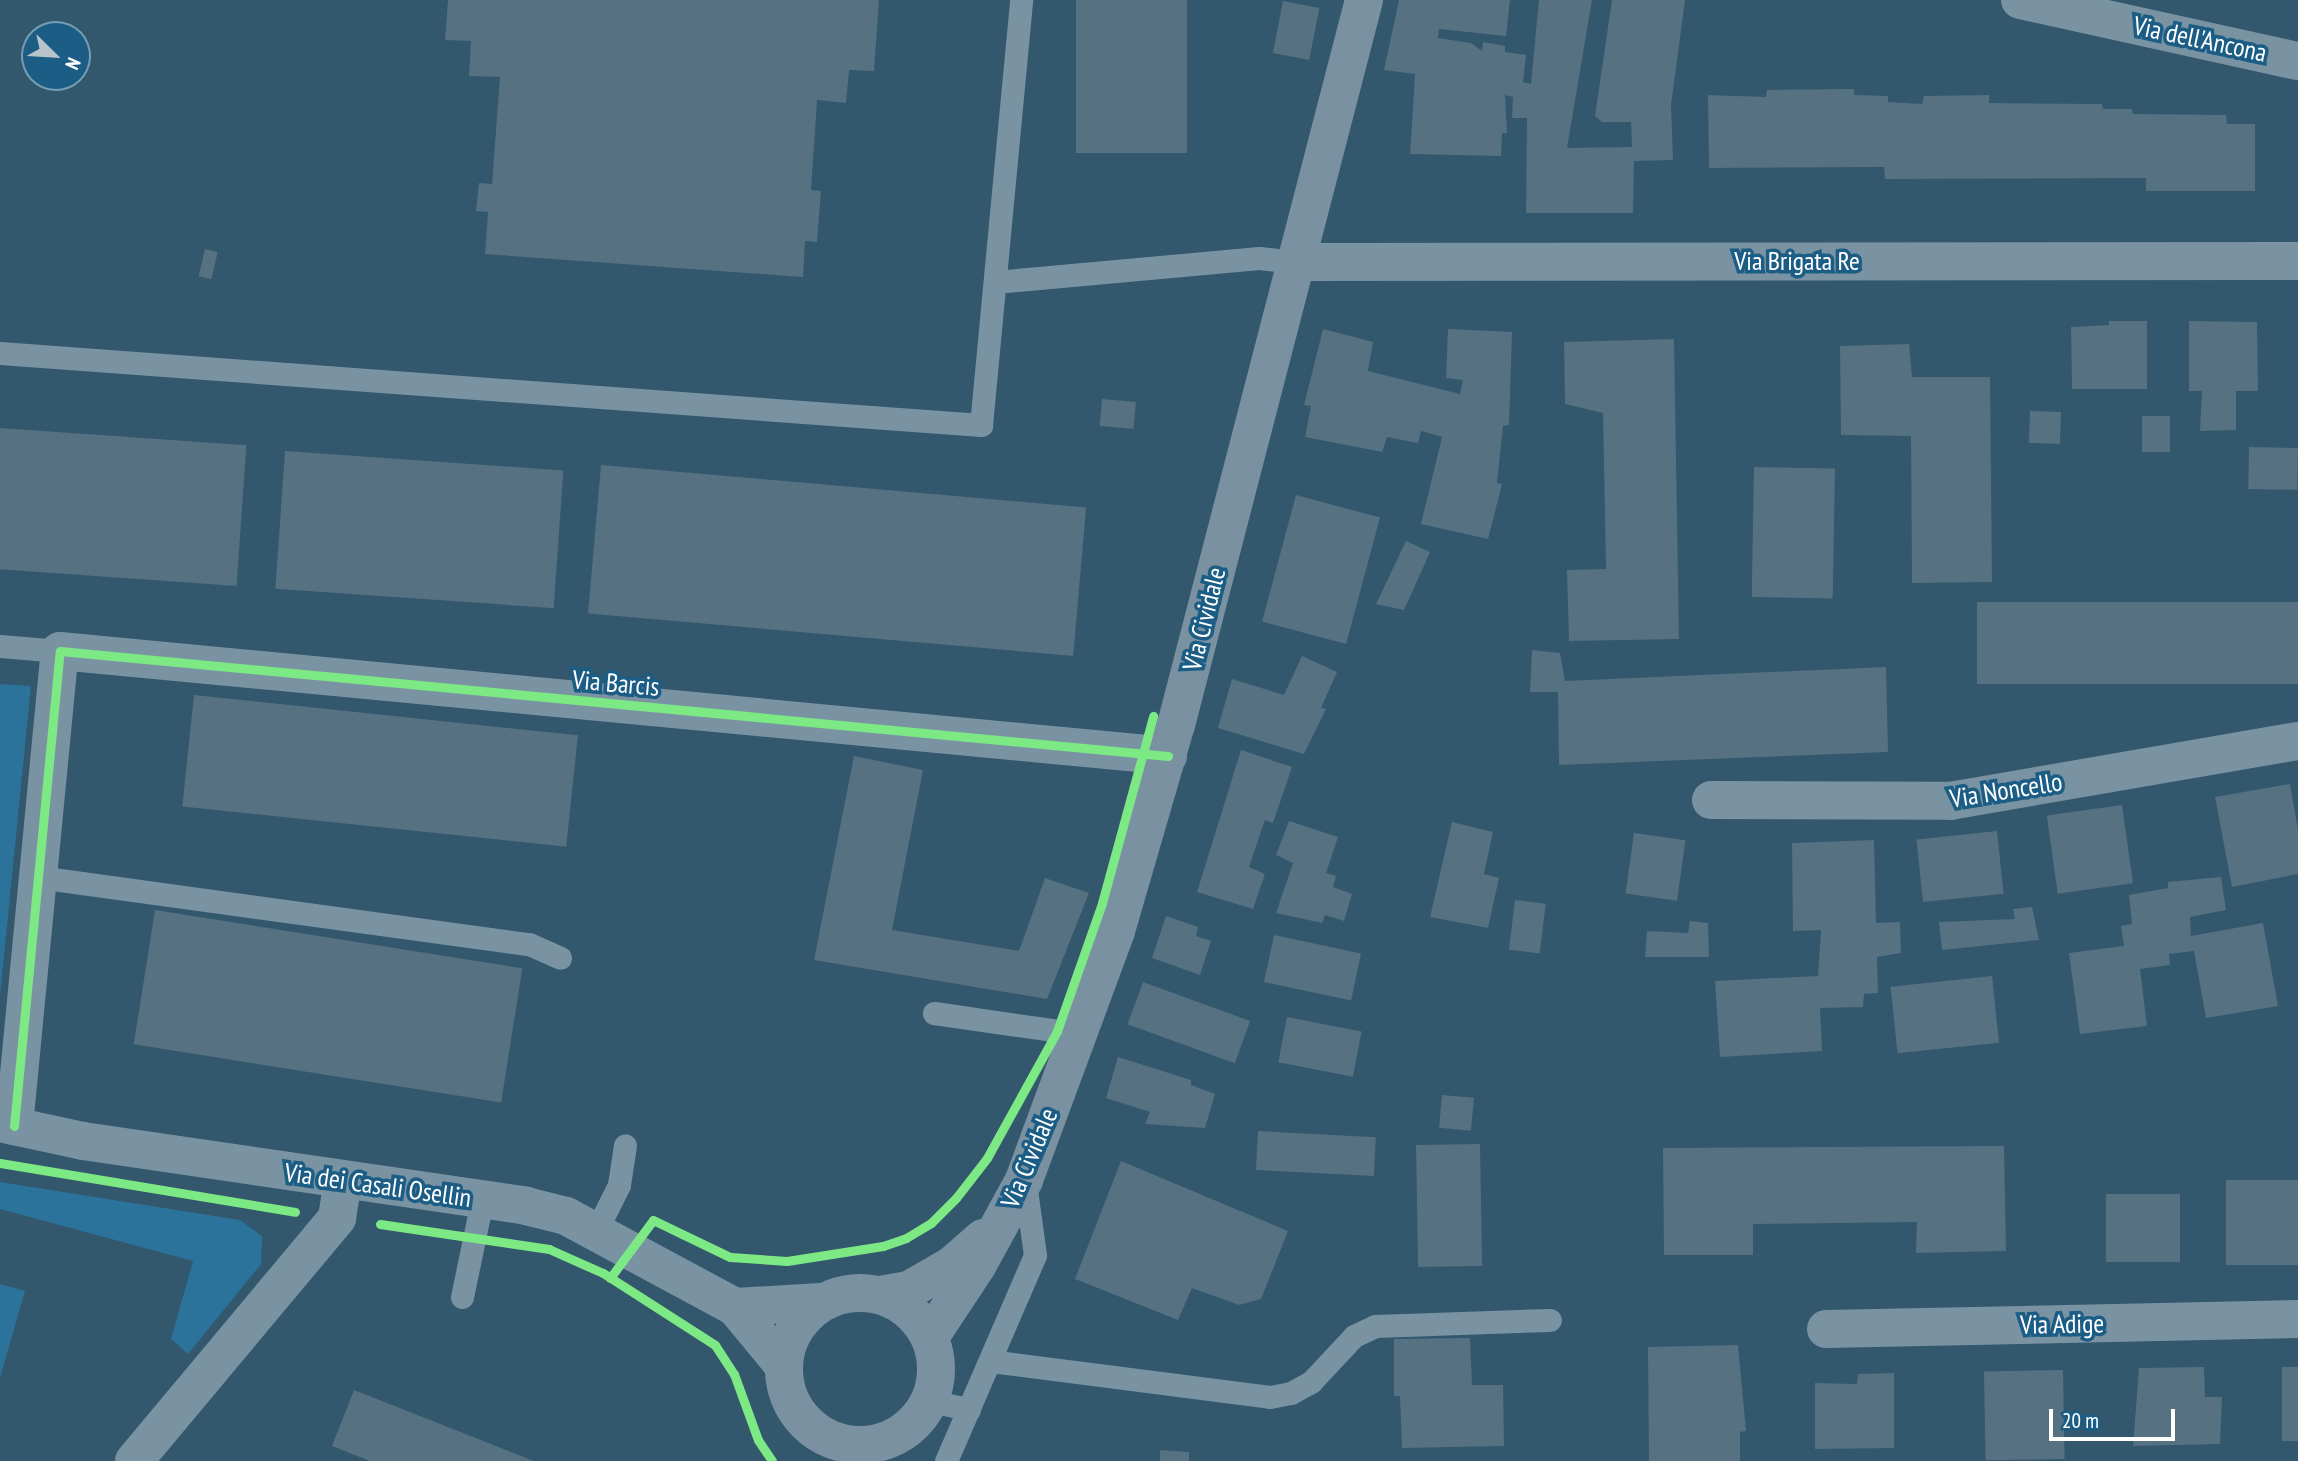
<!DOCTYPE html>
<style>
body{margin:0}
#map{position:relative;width:2298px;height:1461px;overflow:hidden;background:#33576d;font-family:"PT Sans Narrow",sans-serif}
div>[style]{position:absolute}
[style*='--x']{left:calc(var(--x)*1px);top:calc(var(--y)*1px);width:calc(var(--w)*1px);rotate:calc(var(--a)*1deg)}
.green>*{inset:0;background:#2b739b}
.building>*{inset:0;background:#557182;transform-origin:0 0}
.service>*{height:23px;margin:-11.5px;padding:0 11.5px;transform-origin:11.5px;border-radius:11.5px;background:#7993a3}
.minor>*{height:38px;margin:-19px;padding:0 19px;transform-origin:19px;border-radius:19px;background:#7993a3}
.primary>*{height:38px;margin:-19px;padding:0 19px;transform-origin:19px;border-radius:19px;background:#7991a0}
.primary>.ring{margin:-19px;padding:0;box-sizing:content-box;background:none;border:38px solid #7991a0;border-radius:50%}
.cycleway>*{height:9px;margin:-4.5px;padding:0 4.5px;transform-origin:4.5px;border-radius:4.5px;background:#7ce984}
span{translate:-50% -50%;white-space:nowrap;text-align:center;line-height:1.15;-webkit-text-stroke:7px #1b5d85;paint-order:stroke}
.street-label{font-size:26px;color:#fff}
.north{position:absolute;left:21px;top:21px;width:70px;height:70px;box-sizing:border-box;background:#1b5d85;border:2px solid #769eb6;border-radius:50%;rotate:114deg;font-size:19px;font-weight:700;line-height:28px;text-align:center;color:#fff}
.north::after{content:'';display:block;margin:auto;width:24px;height:32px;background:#b8c4cc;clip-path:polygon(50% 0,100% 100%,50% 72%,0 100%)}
.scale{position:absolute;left:2049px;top:1409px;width:126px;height:32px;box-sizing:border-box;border:4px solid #fff;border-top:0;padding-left:9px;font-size:21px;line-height:24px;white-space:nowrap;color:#fff;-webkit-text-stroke:5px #1b5d85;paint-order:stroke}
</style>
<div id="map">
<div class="green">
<i style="clip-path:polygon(0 684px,31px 686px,0 996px)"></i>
<i style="clip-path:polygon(0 1182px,240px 1220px,262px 1236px,261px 1264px,188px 1354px,171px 1339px,193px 1261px,0 1209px)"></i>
<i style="clip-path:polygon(0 1284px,25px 1291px,0 1378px)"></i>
</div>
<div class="building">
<i style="clip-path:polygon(448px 0,879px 0,874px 71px,849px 70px,846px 103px,817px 100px,811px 190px,821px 191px,817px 242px,805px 241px,803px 277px,485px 254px,488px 212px,476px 211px,479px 183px,492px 184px,500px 77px,469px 76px,471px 41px,445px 40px)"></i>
<i style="left:1076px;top:0;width:111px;height:153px"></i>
<i style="clip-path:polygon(1399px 0,1510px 0,1506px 36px,1439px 29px,1438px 38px,1471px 43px,1482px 51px,1483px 42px,1505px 46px,1505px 52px,1526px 55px,1523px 82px,1531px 84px,1539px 0,1592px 0,1567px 148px,1632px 147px,1631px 122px,1602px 122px,1595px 116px,1612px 0,1685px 0,1671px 105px,1673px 160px,1634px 161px,1633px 213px,1526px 213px,1527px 118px,1512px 118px,1513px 97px,1505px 95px,1507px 133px,1502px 133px,1501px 156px,1410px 154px,1415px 74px,1384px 70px)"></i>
<i style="left:1283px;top:1px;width:37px;height:53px;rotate:11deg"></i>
<i style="clip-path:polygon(1854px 89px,1854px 95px,1888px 96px,1888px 102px,1922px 104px,1924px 96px,1989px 95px,1989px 103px,2102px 104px,2103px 109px,2132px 109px,2133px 114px,2226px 115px,2227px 124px,2255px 124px,2255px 191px,2146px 191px,2146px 178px,1885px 179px,1884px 167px,1709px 168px,1708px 95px,1766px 97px,1767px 90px)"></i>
<i style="left:205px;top:249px;width:13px;height:28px;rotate:13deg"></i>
<i style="clip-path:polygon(2109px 321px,2147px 321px,2147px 389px,2072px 389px,2071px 327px,2109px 325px)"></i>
<i style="clip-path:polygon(2189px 321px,2257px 322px,2258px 391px,2236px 391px,2236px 430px,2200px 431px,2202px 391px,2189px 391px)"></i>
<i style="clip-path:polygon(1323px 329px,1373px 342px,1368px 371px,1460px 394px,1463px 380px,1446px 378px,1448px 329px,1512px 332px,1509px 425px,1503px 426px,1497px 483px,1502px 484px,1488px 539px,1421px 524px,1442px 437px,1421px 431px,1418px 443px,1387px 437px,1382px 452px,1305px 437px,1311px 406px,1304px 405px)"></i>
<i style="clip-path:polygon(1674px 339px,1679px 639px,1569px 641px,1567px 570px,1606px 569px,1603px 413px,1565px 404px,1564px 342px)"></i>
<i style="clip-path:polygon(1909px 344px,1912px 377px,1990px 377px,1992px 582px,1912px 583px,1911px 436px,1841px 435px,1840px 346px)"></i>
<i style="left:1102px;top:399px;width:34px;height:27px;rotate:5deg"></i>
<i style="left:2061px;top:412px;width:32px;height:31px;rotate:92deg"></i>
<i style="left:2142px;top:416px;width:28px;height:36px"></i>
<i style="left:0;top:428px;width:247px;height:141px;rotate:4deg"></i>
<i style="left:2249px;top:447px;width:49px;height:42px;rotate:1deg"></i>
<i style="left:285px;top:451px;width:279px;height:138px;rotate:4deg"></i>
<i style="left:601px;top:465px;width:487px;height:149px;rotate:5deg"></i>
<i style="left:1754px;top:467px;width:81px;height:130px;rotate:1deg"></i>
<i style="left:1296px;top:495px;width:87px;height:131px;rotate:15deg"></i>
<i style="clip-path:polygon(1406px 541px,1430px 552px,1418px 579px,1404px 610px,1376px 604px)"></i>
<i style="left:2298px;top:602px;width:82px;height:321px;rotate:90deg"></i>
<i style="clip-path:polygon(1532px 650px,1560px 653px,1565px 681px,1886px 667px,1888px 752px,1559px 765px,1558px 692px,1530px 692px)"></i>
<i style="clip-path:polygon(1302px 656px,1337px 672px,1321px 708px,1326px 709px,1304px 754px,1218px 728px,1232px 679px,1284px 695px)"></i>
<i style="left:194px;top:695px;width:386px;height:112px;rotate:6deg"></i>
<i style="clip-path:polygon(1241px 750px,1292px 767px,1273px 823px,1265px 820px,1249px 867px,1265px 874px,1253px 909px,1197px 892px)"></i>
<i style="clip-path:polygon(854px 756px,923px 770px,892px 930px,1019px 951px,1045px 878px,1089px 893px,1047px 999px,814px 960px)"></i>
<i style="clip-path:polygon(2290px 784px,2298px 830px,2298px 874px,2232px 887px,2215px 797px)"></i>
<i style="left:2122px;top:805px;width:79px;height:76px;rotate:82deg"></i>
<i style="clip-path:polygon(1289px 821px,1338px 837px,1326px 873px,1336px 876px,1333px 887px,1352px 894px,1344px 921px,1325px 915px,1322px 923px,1276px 913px,1293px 863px,1276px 855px)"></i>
<i style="clip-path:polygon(1452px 822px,1493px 832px,1484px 874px,1499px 878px,1488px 928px,1430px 917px)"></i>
<i style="left:1997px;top:831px;width:63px;height:81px;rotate:84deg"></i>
<i style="left:1634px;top:833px;width:52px;height:61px;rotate:8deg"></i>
<i style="clip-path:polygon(1874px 840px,1876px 923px,1900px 922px,1901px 953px,1877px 957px,1878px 993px,1864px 994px,1863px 1007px,1820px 1008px,1822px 1051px,1720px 1057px,1715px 981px,1818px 976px,1821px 930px,1793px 931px,1792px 843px)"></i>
<i style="clip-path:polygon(2221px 877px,2226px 910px,2190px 917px,2191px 936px,2263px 923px,2278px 1006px,2206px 1018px,2194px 951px,2169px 954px,2170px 965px,2140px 969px,2147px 1026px,2080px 1034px,2069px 953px,2124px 946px,2121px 926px,2132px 924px,2129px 895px,2168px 888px,2168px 882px)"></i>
<i style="left:1515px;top:900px;width:31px;height:50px;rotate:7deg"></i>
<i style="clip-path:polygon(2032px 907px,2039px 940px,1942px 950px,1939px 922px,2015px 919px,2013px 909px)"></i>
<i style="left:155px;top:910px;width:372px;height:136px;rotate:9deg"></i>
<i style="clip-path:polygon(1166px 916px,1198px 927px,1196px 936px,1211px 941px,1200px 975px,1152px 958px)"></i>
<i style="clip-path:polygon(1690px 921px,1708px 923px,1709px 957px,1645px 957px,1647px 931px,1688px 933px)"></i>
<i style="left:1274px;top:935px;width:89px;height:48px;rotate:12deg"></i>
<i style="left:1992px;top:976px;width:67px;height:102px;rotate:84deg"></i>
<i style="left:1143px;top:982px;width:114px;height:45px;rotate:20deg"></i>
<i style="left:1287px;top:1017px;width:76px;height:46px;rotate:11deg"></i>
<i style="clip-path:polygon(1118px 1057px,1191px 1080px,1191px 1085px,1215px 1094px,1205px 1128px,1145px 1124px,1150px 1112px,1106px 1098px)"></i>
<i style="left:1442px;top:1095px;width:32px;height:33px;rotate:5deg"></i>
<i style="left:1258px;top:1131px;width:118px;height:39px;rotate:3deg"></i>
<i style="left:1480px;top:1144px;width:122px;height:64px;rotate:89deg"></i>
<i style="clip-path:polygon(2004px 1146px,2006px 1251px,1916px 1253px,1917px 1222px,1753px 1224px,1753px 1255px,1664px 1255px,1663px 1148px)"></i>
<i style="clip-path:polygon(1121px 1161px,1288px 1231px,1261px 1299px,1239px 1305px,1192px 1288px,1178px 1320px,1075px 1279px)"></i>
<i style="left:2226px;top:1180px;width:72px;height:85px"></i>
<i style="left:2106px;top:1194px;width:74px;height:68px"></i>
<i style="clip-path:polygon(1470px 1338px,1472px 1385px,1503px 1385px,1504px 1446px,1402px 1448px,1400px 1396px,1394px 1396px,1394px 1339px)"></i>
<i style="clip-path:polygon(1738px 1345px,1746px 1431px,1740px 1432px,1740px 1461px,1649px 1461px,1648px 1347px)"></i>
<i style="clip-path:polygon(2204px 1367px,2205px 1397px,2222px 1397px,2220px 1444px,2133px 1446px,2139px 1368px)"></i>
<i style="left:2282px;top:1367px;width:16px;height:74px"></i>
<i style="left:2063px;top:1370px;width:89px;height:79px;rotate:89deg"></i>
<i style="clip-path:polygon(1894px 1373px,1894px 1448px,1815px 1449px,1815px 1383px,1857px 1384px,1858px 1374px)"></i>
<i style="clip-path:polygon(354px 1390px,534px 1461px,370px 1461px,332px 1446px)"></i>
<i style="clip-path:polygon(1160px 1450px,1189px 1452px,1189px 1461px,1160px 1461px)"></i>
</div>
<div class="service">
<i style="--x:995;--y:282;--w:265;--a:-5.2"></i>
<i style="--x:1259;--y:258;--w:36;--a:6"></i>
<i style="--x:0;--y:353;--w:984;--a:4.2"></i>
<i style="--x:981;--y:425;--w:427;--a:-84.6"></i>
<i style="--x:0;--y:646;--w:60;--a:4.8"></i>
<i style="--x:38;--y:877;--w:496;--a:7.8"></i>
<i style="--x:529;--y:944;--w:34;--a:24"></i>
<i style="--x:934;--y:1013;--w:147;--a:8.2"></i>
<i style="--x:597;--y:1229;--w:49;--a:-63.4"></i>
<i style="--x:619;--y:1185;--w:40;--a:-81.5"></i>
<i style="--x:462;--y:1297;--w:99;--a:-78.3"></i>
<i style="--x:990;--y:1361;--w:282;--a:7.3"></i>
<i style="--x:1270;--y:1397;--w:21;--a:-11"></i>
<i style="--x:1291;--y:1393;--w:23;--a:-29"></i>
<i style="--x:1311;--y:1382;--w:63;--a:-46.9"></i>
<i style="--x:1354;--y:1336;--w:23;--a:-25"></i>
<i style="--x:1375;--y:1326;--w:175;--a:-2"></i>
<i style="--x:930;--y:1401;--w:40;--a:12"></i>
<i style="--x:946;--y:1461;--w:224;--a:-66.6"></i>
<i style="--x:1035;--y:1255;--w:74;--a:-97.8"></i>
</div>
<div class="minor">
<i style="--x:2020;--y:0;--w:285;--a:12.4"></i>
<i style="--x:1295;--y:262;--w:1003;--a:-0.06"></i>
<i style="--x:1711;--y:800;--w:239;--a:0.2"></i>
<i style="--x:1950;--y:801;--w:353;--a:-9.8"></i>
<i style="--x:0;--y:1123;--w:85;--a:12.2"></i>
<i style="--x:83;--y:1141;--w:448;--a:8.3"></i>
<i style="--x:526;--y:1206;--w:41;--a:14"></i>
<i style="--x:566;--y:1216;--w:192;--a:28.3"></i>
<i style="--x:735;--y:1307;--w:75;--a:50.4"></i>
<i style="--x:14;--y:1126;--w:477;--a:-84.5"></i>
<i style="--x:60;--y:651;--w:1113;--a:5.41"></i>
<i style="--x:735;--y:1307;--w:86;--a:-3.3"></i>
<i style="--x:1826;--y:1329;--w:472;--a:-1.2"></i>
<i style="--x:134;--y:1461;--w:317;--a:-50.1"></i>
<i style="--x:337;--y:1218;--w:37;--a:-81"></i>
</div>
<div class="primary">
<i class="ring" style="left:784px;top:1293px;width:114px;height:114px"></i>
<i style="--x:880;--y:1295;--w:29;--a:-10"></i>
<i style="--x:909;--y:1290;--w:50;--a:-30.2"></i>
<i style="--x:952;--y:1265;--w:41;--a:-41.1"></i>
<i style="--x:930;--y:1337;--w:85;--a:-56.5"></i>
<i style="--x:977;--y:1266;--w:98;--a:-61.3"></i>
<i style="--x:1024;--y:1180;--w:265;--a:-69.7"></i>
<i style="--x:1116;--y:931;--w:215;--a:-73.8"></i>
<i style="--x:1176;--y:725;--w:749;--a:-75.46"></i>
</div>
<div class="cycleway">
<i style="--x:14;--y:1126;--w:477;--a:-84.5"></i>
<i style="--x:60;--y:651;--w:1113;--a:5.41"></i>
<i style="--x:0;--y:1163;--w:299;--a:9.4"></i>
<i style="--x:380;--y:1224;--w:171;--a:8.4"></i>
<i style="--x:549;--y:1249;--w:59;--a:24"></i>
<i style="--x:603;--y:1273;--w:133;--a:32.7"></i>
<i style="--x:715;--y:1345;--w:35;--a:57"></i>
<i style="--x:734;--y:1374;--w:70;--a:70"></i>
<i style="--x:758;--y:1440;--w:25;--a:56"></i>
<i style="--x:610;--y:1278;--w:72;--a:-53.4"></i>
<i style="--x:653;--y:1220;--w:85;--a:25.7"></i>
<i style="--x:730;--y:1257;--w:57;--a:4"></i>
<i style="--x:787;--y:1261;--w:97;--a:-8.9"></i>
<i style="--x:883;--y:1246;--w:24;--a:-19"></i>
<i style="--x:906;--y:1238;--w:29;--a:-31"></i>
<i style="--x:931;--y:1223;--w:35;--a:-45"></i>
<i style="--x:956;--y:1198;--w:51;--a:-52.2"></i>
<i style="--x:987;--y:1158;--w:145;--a:-61.1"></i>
<i style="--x:1057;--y:1031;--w:136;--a:-70.6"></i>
<i style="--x:1102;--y:903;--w:194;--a:-74.7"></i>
</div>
<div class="street-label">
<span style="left:2200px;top:39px;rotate:12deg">Via dell'Ancona</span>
<span style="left:1797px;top:261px">Via Brigata Re</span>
<span style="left:1204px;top:619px;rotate:-76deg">Via Cividale</span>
<span style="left:616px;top:683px;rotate:5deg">Via Barcis</span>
<span style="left:2006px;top:790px;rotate:-9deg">Via Noncello</span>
<span style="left:1029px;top:1158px;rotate:-67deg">Via Cividale</span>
<span style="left:378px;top:1185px;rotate:8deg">Via dei Casali Osellin</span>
<span style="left:2062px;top:1324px;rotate:-1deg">Via Adige</span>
</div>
<div class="north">N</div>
<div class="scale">20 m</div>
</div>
